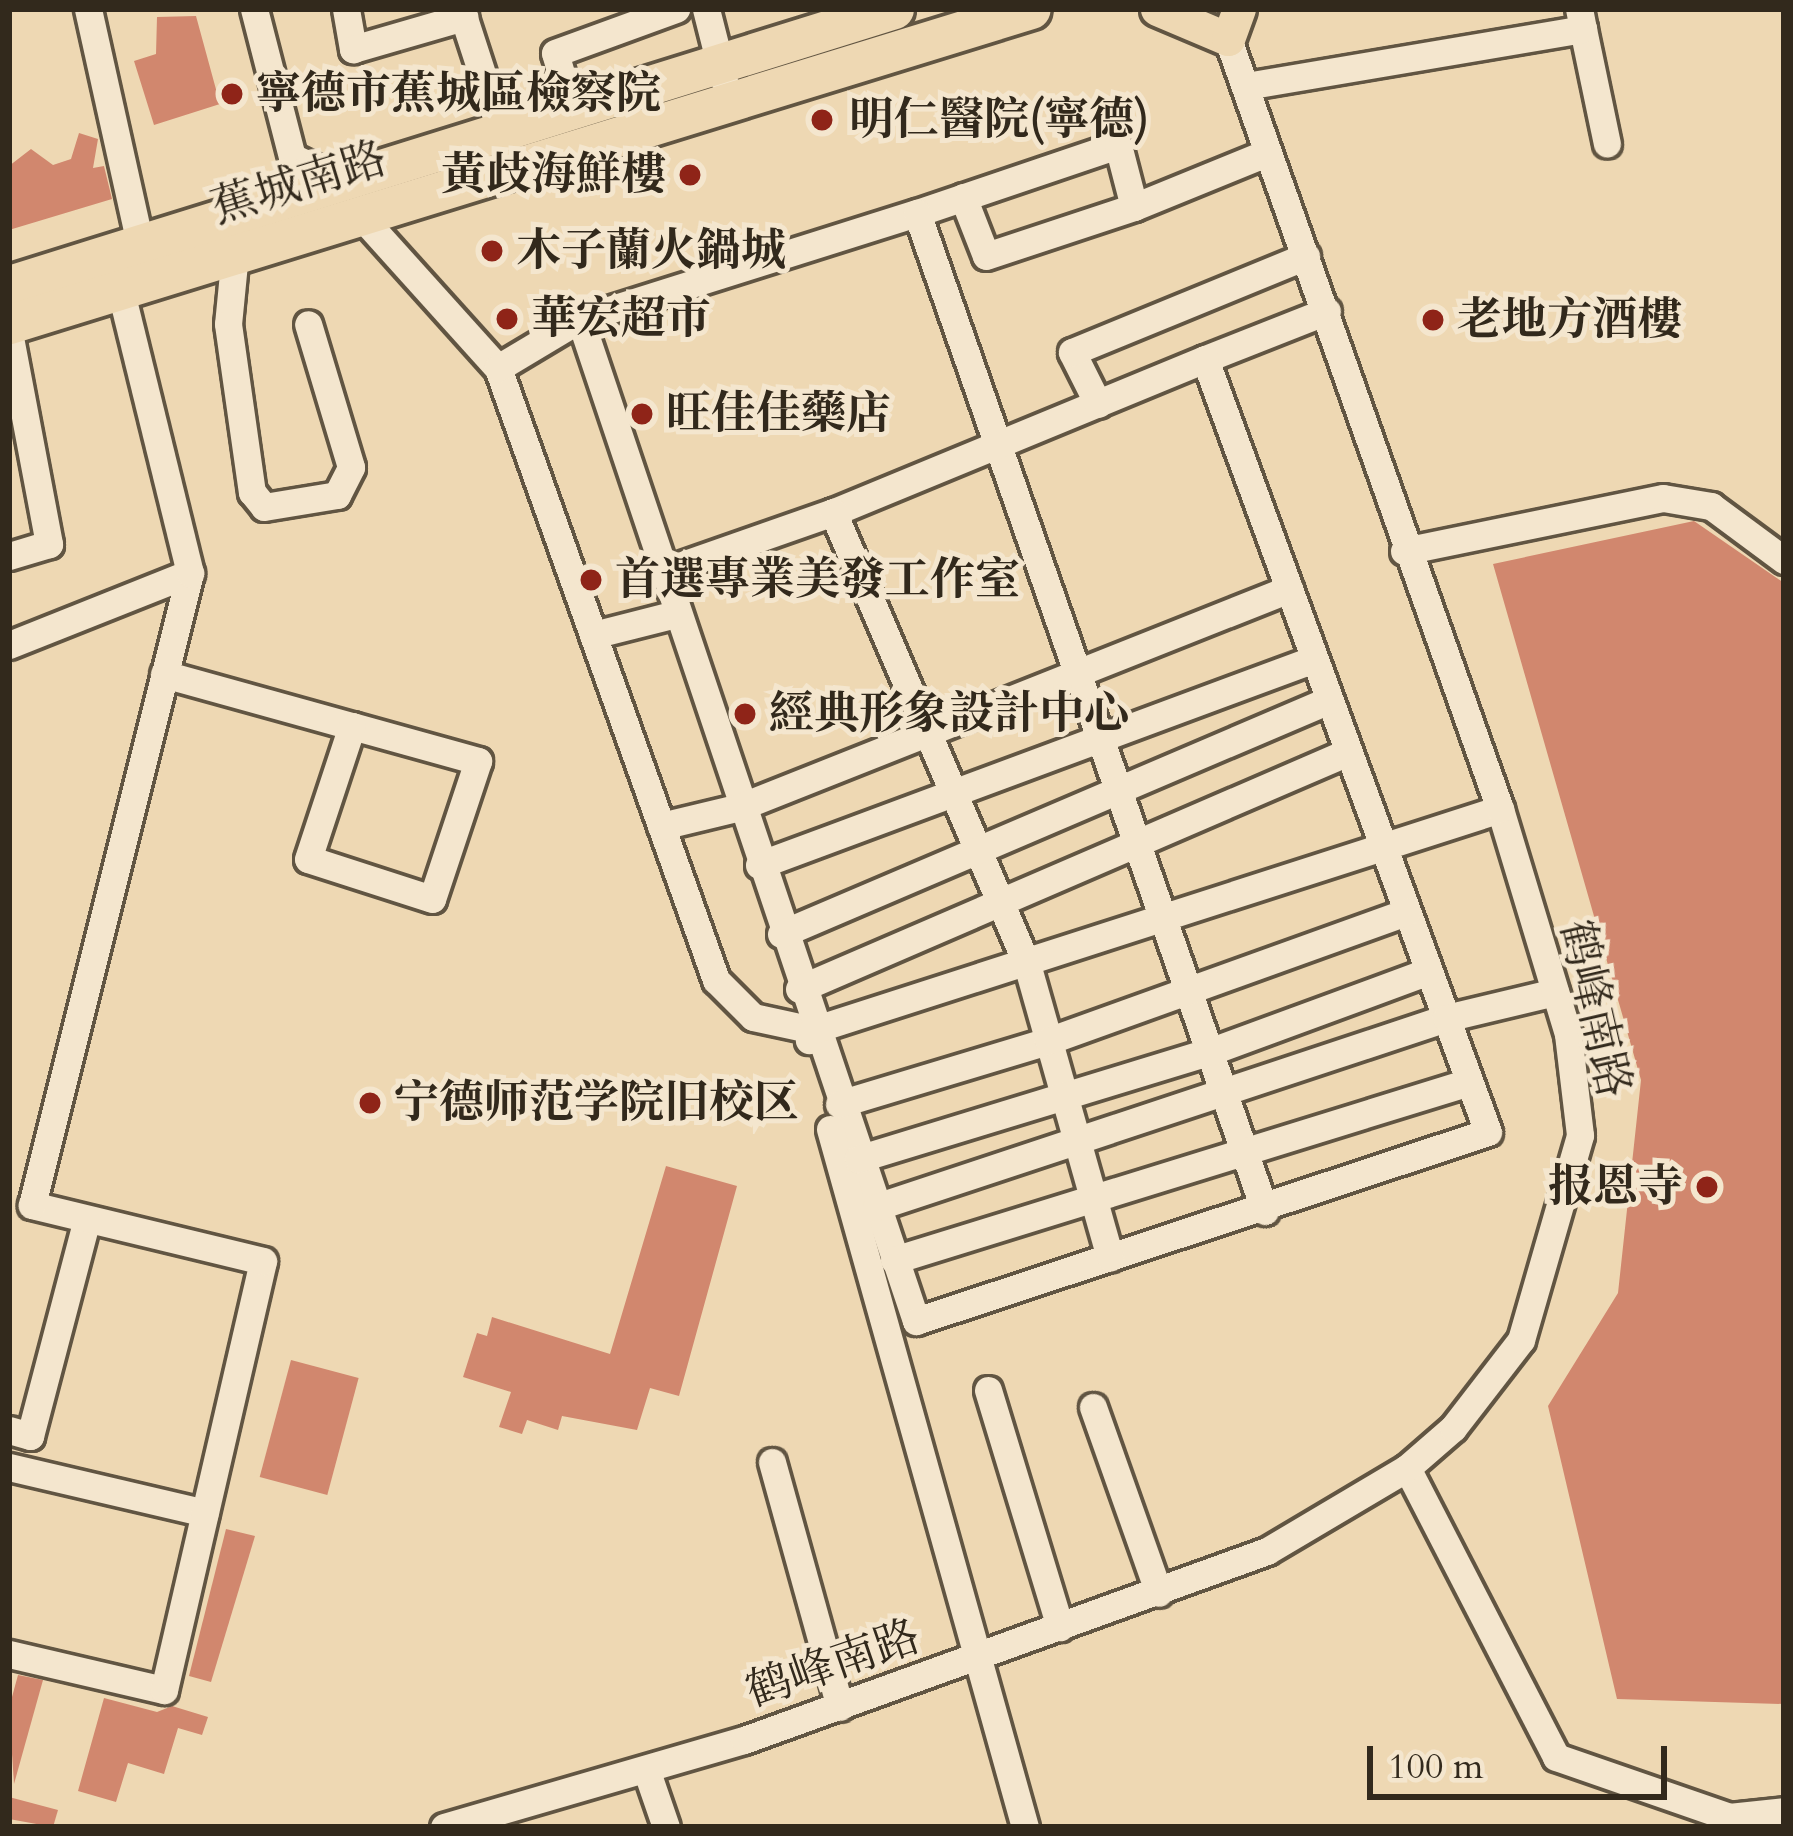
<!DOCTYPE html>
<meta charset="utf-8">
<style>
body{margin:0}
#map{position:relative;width:1793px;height:1836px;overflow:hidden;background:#eed8b3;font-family:Cardo,"Noto Serif SC",serif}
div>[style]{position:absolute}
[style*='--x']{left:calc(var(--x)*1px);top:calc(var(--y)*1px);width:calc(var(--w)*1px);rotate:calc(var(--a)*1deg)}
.building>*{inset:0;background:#d1876e;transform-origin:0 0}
.roads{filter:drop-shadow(3px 0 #615542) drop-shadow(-3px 0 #615542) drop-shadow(0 3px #615542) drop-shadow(0 -3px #615542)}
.minor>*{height:27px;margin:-13.5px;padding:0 13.5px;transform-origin:13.5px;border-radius:13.5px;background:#f4e6ce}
.major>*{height:33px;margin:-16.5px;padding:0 16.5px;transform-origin:16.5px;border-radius:16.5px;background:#eed8b3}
.highway>*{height:39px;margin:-19.5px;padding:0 19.5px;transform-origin:19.5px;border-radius:19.5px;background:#eed8b3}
.dots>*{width:33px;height:33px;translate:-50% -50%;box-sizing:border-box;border:6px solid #f4e6ce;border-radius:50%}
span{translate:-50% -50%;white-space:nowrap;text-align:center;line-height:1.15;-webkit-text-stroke:10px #f4e6ce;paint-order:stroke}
.poi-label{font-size:45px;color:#32291c;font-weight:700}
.left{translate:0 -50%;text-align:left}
.right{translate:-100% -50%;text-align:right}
.street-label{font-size:45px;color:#32291c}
.frame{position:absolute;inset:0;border:12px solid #32291c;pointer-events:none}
.scale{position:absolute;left:1367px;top:1746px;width:300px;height:54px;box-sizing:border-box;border:6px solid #32291c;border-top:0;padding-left:15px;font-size:36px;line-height:42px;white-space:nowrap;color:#32291c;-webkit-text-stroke:9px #f4e6ce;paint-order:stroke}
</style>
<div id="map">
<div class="building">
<i style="clip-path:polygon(196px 16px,220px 104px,154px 125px,134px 61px,156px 54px,157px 17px)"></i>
<i style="clip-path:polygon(79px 133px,98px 139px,93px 168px,104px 166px,112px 199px,9px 230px,9px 166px,31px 149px,53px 165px,71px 159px)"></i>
<i style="clip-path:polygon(1694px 521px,1784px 583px,1784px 1704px,1617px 1699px,1548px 1406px,1618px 1293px,1641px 1080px,1493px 564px)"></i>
<i style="clip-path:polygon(666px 1166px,737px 1186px,679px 1396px,650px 1388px,637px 1430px,562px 1416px,558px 1430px,527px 1420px,522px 1434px,499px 1427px,511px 1392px,463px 1377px,477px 1333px,487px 1336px,492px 1317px,610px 1354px)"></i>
<i style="left:291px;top:1360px;width:70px;height:121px;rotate:15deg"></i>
<i style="clip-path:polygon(226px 1529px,255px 1536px,211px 1682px,189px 1676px)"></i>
<i style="clip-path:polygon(18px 1675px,43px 1680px,14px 1784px,9px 1708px)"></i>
<i style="clip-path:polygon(104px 1698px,157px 1712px,172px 1706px,208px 1717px,202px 1735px,178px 1728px,164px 1774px,128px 1763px,116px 1802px,78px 1791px)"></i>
<i style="clip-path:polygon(9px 1797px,58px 1810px,53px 1827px,9px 1819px)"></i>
</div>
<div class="roads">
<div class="minor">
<i style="--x:88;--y:9;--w:241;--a:77.5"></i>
<i style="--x:254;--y:9;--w:153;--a:75.6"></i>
<i style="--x:292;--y:157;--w:55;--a:25.6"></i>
<i style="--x:346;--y:9;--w:41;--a:80.1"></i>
<i style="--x:353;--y:49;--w:116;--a:-16.1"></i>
<i style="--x:461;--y:9;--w:129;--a:72"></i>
<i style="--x:706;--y:9;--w:73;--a:75.8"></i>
<i style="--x:1583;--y:29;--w:117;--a:78.2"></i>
<i style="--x:1246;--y:86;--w:342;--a:-9.6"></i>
<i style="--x:1583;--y:29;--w:20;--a:-101"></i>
<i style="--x:572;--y:110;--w:59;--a:-106.6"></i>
<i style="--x:555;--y:53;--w:129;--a:-20"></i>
<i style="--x:963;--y:197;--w:63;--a:68.7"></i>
<i style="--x:986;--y:256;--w:156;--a:-18.3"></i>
<i style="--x:917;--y:213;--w:212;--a:-18.7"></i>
<i style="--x:1118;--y:145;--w:64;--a:75.5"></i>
<i style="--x:1134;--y:207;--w:143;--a:-22.2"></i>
<i style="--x:360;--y:215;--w:206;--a:48"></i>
<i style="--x:498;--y:368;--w:650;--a:70.39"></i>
<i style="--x:716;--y:980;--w:52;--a:45"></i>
<i style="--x:753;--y:1017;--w:61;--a:12.2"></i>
<i style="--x:813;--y:1030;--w:11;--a:112"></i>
<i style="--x:235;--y:253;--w:71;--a:95.6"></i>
<i style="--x:228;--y:324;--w:170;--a:81.9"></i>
<i style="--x:252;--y:492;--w:19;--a:51"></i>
<i style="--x:264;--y:507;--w:74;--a:-9.3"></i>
<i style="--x:337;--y:495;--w:31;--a:-63"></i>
<i style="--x:351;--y:467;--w:149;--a:-106.7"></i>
<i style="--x:580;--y:319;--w:353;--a:-17.5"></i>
<i style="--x:917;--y:213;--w:1057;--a:70.78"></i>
<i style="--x:9;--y:332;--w:216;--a:79.3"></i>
<i style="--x:49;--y:544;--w:42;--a:163.3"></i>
<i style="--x:1205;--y:359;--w:131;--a:-21.5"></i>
<i style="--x:498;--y:368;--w:96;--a:-30.9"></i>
<i style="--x:580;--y:319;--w:1057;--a:71.46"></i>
<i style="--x:916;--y:1321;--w:602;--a:-18.28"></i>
<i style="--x:1488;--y:1132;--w:823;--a:-110.11"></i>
<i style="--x:1205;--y:359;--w:402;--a:157.6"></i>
<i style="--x:1098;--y:404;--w:58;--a:-116.6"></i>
<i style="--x:1072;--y:352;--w:253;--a:-22.3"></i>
<i style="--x:1404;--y:551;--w:264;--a:-11.6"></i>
<i style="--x:1663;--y:498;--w:49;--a:9.5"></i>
<i style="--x:1711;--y:506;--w:91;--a:36.5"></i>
<i style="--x:662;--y:572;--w:181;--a:-19.3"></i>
<i style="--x:833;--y:512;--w:492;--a:66.8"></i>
<i style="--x:1027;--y:964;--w:305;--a:74.2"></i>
<i style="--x:593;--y:635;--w:86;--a:-14.2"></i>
<i style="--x:9;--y:645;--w:195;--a:-21.7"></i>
<i style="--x:164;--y:674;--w:195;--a:15.5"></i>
<i style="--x:352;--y:726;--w:131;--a:15.5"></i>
<i style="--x:478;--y:761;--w:145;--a:108.4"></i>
<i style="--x:432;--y:899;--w:130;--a:-162.1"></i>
<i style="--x:308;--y:859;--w:140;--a:-71.7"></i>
<i style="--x:661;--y:826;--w:81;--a:-13.5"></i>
<i style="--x:740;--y:807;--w:591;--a:-21.66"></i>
<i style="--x:759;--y:865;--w:592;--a:-20.36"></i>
<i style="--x:781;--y:934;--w:596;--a:-23.12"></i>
<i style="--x:799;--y:989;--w:598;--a:-23.35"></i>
<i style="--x:813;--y:1030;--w:722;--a:-17.83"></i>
<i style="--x:839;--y:1104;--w:218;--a:-16.8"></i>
<i style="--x:1048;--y:1041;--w:381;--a:-19.8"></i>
<i style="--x:830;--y:1129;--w:725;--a:74.39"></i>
<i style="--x:858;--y:1159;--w:367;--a:-17"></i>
<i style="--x:1209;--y:1052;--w:234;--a:-20.2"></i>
<i style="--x:876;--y:1207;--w:601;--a:-18.34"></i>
<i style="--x:1446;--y:1018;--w:112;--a:-13.4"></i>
<i style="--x:894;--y:1260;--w:602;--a:-17.2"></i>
<i style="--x:988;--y:1390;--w:248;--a:73.1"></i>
<i style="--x:1093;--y:1407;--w:197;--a:70.5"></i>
<i style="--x:9;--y:1430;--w:22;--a:16"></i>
<i style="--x:30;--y:1436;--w:224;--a:-75.3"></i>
<i style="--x:772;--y:1462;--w:254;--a:74.5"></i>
<i style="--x:9;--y:1467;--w:201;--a:13.2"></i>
<i style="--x:1407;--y:1468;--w:325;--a:62.7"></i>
<i style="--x:1556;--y:1757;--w:183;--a:19.1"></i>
<i style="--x:1729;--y:1817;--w:55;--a:-6.2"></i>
<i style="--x:9;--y:1654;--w:159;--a:13.1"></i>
<i style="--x:164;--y:1690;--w:440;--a:-77"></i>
<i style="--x:263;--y:1261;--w:238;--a:-166.4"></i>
<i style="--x:32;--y:1205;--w:651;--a:-75.96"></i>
<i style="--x:190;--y:573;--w:292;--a:-103.8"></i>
<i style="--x:646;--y:1769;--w:61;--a:71"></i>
<i style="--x:444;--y:1827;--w:312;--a:-16.2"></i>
<i style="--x:744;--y:1740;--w:556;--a:-19.87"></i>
<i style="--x:1267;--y:1551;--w:163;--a:-30.7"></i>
<i style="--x:1407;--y:1468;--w:61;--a:-41"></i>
<i style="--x:1453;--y:1428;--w:111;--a:-52.3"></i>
<i style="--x:1521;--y:1340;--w:213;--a:-73.9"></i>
<i style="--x:1580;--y:1135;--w:102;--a:-96.8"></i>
<i style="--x:1568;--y:1034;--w:235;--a:-106.8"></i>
<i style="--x:1500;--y:809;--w:817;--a:-109.46"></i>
</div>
<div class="major">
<i style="--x:1157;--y:9;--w:77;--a:22.9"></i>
<i style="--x:1228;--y:39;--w:32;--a:-70"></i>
</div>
<div class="highway">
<i style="--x:9;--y:285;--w:927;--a:-17.32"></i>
<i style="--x:9;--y:324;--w:1069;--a:-17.13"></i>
</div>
</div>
<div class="dots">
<i style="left:232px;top:94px;background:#8f2418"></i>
<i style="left:822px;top:120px;background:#8f2418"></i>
<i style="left:690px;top:175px;background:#8f2418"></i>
<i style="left:492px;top:251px;background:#8f2418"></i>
<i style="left:507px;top:319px;background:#8f2418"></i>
<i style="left:1433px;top:320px;background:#8f2418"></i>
<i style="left:642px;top:414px;background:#8f2418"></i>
<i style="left:591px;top:580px;background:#8f2418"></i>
<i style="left:745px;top:714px;background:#8f2418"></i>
<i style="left:370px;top:1103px;background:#8f2418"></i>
<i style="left:1707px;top:1187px;background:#8f2418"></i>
</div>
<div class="poi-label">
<span class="left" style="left:256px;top:94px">寧德市蕉城區檢察院</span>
<span class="left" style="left:849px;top:120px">明仁醫院(寧德)</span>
<span class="right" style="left:666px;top:175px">黃歧海鮮樓</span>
<span class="left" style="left:516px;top:251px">木子蘭火鍋城</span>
<span class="left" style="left:531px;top:319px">華宏超市</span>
<span class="left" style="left:1457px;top:320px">老地方酒樓</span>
<span class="left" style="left:666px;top:414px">旺佳佳藥店</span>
<span class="left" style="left:615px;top:580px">首選專業美發工作室</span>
<span class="left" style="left:769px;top:714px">經典形象設計中心</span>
<span class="left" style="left:394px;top:1103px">宁德师范学院旧校区</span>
<span class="right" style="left:1683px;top:1187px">报恩寺</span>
</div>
<div class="street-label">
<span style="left:299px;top:183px;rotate:-17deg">蕉城南路</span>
<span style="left:1595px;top:1009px;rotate:77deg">鹤峰南路</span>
<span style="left:833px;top:1664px;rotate:-19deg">鹤峰南路</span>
</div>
<div class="frame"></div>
<div class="scale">100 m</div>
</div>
